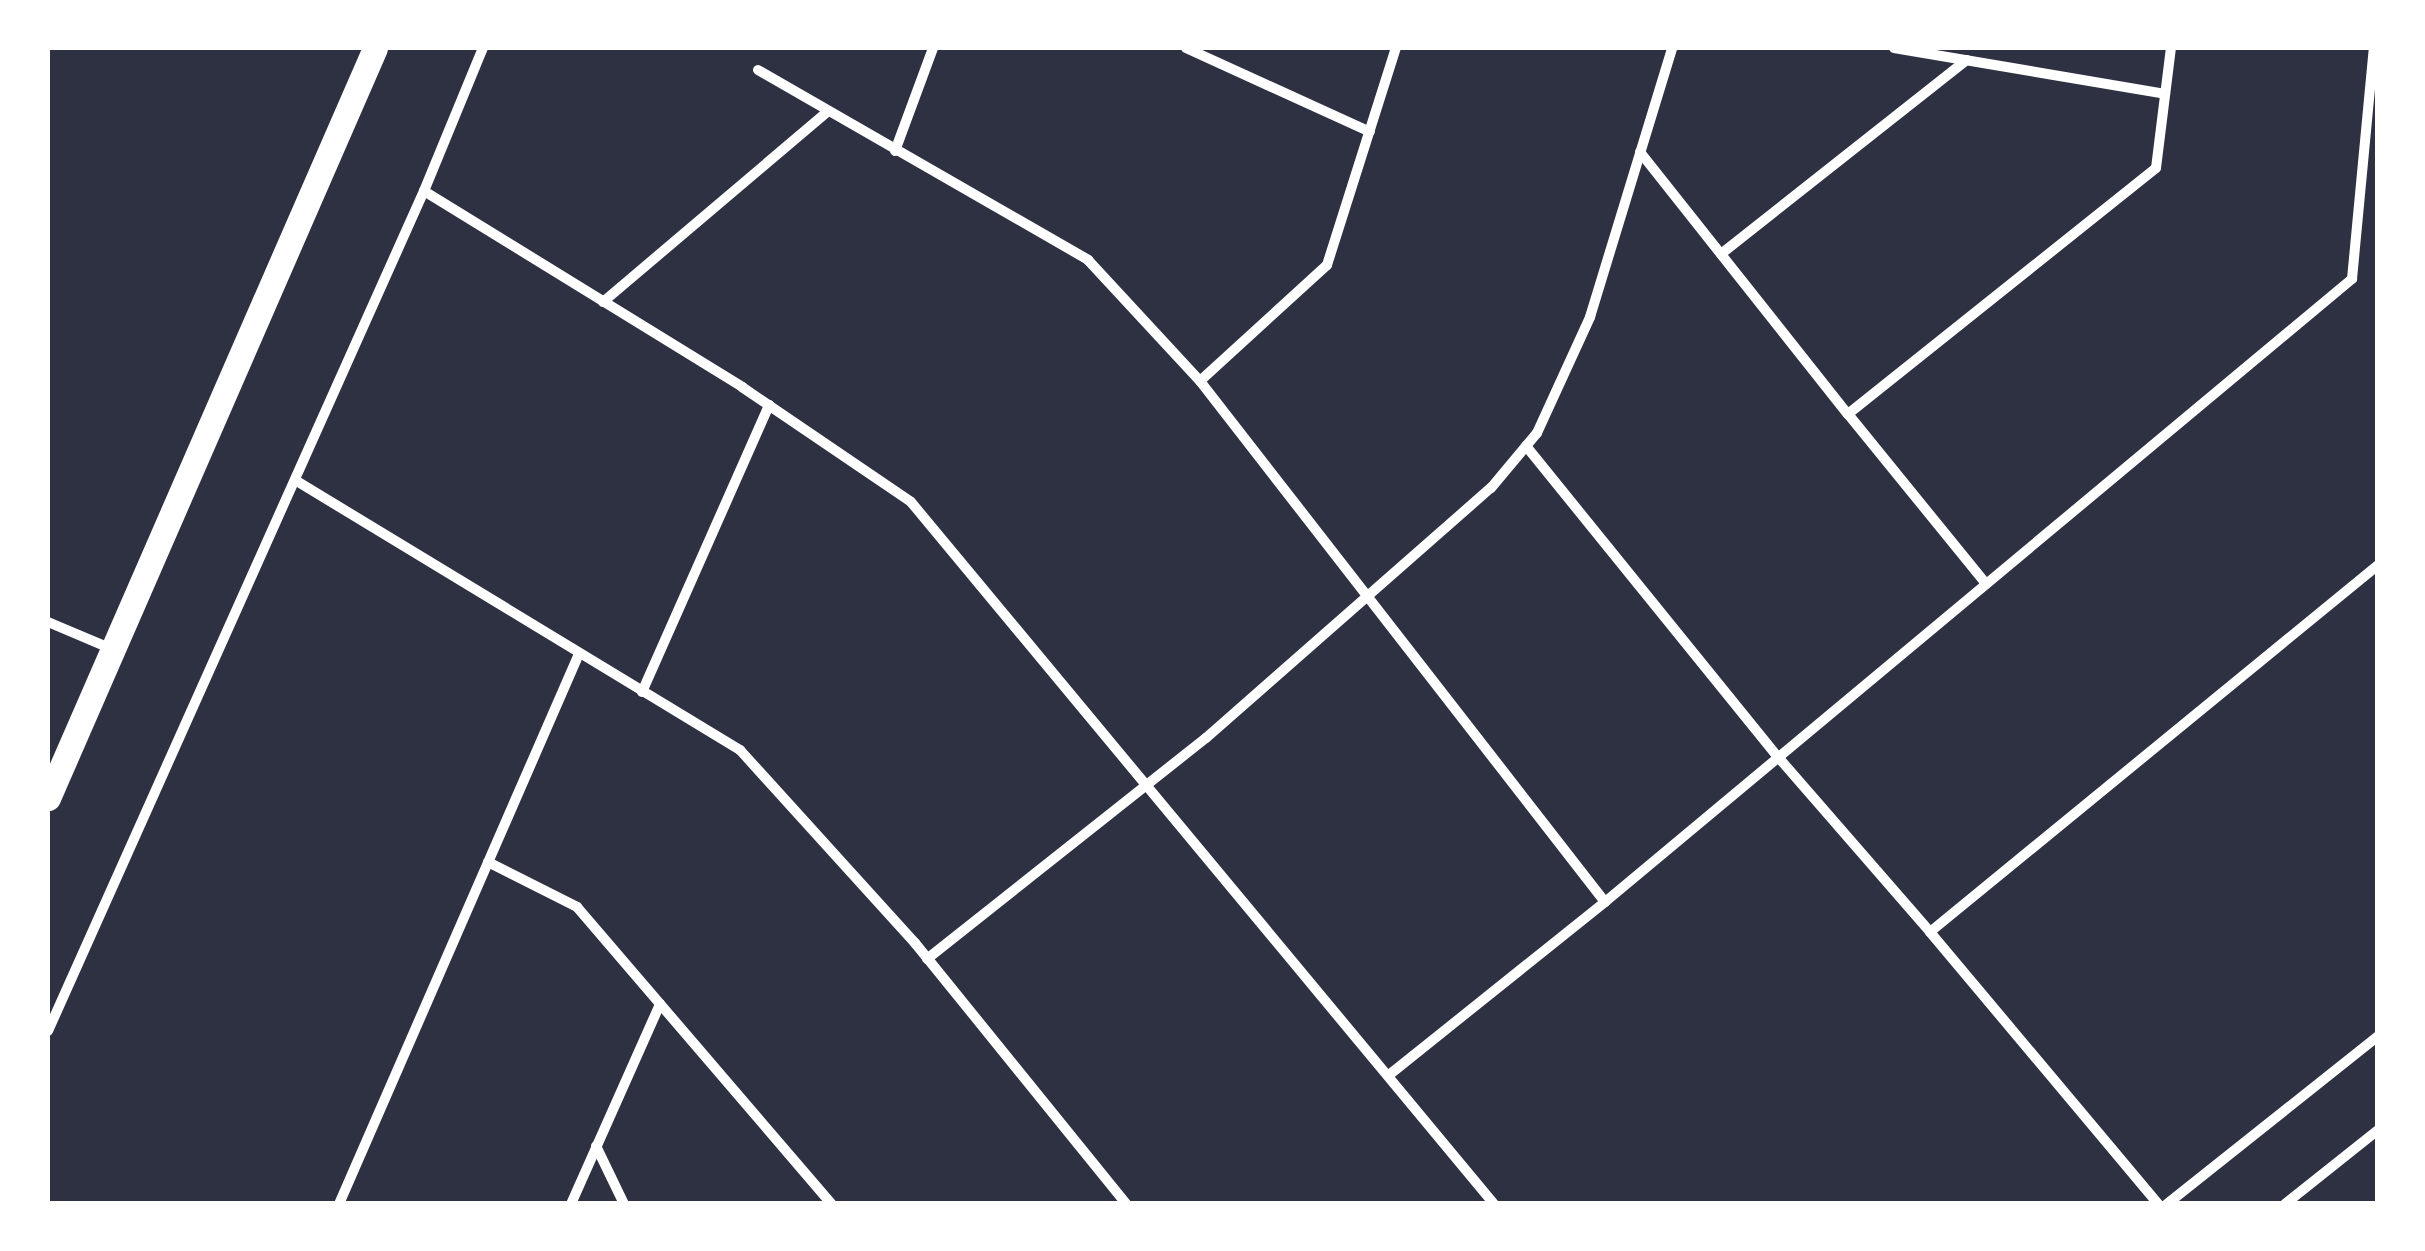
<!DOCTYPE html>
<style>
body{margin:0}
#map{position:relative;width:2425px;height:1251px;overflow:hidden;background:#2d3142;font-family:"Exo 2",sans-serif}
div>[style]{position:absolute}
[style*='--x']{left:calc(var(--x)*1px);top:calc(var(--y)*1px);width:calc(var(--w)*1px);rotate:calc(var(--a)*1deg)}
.minor>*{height:10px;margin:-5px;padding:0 5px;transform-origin:5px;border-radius:5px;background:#fff}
.primary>*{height:25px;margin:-12.5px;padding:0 12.5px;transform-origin:12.5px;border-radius:12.5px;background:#fff}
span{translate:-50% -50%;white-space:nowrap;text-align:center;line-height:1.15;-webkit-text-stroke:9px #fff;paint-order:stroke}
.frame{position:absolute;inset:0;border:50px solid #fff;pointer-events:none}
</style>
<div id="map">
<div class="minor">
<i style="--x:1186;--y:48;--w:202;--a:24.5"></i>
<i style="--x:1894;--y:48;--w:275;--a:9.6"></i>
<i style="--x:758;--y:70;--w:381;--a:29.9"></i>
<i style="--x:1088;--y:260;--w:165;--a:47.2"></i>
<i style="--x:1200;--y:381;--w:172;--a:-42.4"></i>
<i style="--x:1327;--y:265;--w:228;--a:-72.4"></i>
<i style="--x:895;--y:151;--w:110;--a:-69.7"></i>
<i style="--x:1640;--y:152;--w:335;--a:51.6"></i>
<i style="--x:1848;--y:414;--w:394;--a:-38.6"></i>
<i style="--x:2156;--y:168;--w:121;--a:-82.9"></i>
<i style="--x:424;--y:191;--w:155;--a:-67.6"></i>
<i style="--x:1721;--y:254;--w:313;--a:-38.3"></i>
<i style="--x:603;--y:302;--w:294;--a:-40.3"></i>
<i style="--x:1200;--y:381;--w:660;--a:52.14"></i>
<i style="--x:1605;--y:902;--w:973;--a:-39.83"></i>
<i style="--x:2352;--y:279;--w:232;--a:-84.6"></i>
<i style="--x:1848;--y:414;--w:219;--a:50.9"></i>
<i style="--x:1526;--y:446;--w:400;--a:51"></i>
<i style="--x:1778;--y:757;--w:232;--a:49"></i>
<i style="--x:1930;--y:932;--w:579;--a:-39.32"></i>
<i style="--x:295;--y:480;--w:521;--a:31.25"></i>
<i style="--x:740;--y:750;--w:261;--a:47.8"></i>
<i style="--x:915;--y:943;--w:336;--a:51"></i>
<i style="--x:48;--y:622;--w:69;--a:22.9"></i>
<i style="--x:642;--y:692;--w:314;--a:-66.1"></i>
<i style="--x:488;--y:862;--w:100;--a:26.8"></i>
<i style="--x:577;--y:907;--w:391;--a:49.4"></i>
<i style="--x:1930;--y:932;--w:355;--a:50"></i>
<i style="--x:927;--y:959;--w:356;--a:-38.4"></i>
<i style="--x:1206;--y:738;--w:379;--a:-41.3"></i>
<i style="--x:1491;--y:488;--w:72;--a:-50.1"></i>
<i style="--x:1537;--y:433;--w:128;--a:-65.4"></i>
<i style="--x:1590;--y:317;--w:281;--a:-73"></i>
<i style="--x:48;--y:1031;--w:920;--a:-65.89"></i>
<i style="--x:424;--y:191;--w:374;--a:31.6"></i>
<i style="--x:742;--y:387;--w:204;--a:34.2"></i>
<i style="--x:911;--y:502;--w:913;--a:50.29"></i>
<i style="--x:1389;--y:1075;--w:277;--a:-38.7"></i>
<i style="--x:596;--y:1146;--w:64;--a:64.2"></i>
<i style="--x:339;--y:1204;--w:600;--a:-66.43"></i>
<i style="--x:571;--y:1204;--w:219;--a:-66"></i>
<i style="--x:2167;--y:1204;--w:270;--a:-38.5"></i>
<i style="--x:2285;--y:1204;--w:119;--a:-38.5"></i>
</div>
<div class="primary">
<i style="--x:48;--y:798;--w:818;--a:-66.44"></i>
</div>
<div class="frame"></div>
</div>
